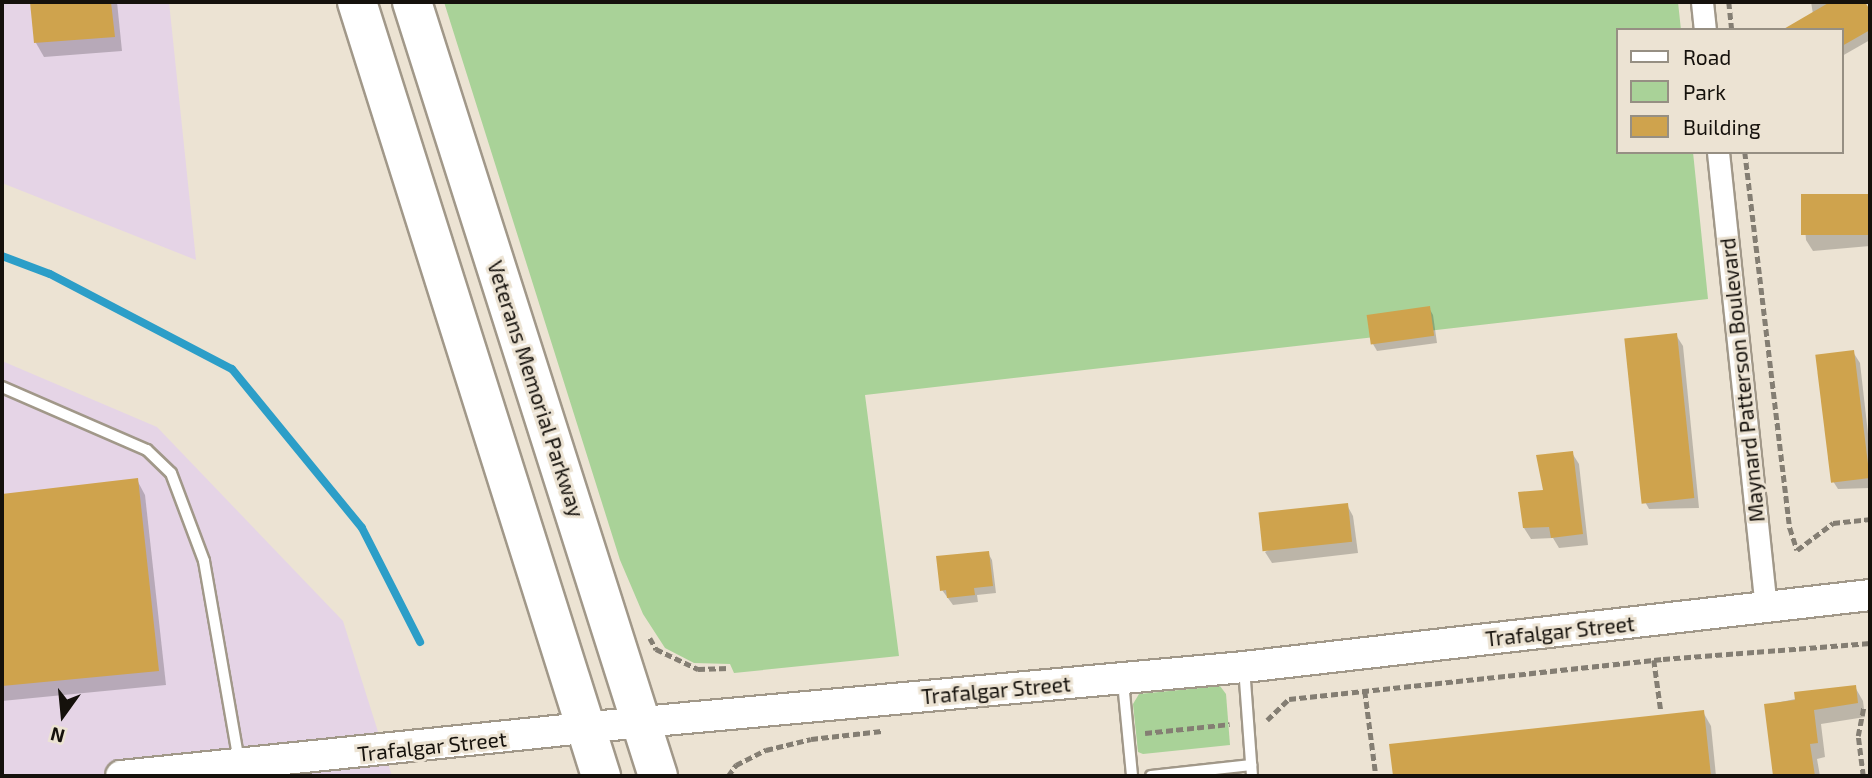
<!DOCTYPE html>
<style>
body{margin:0}
#map{position:relative;width:1872px;height:778px;overflow:hidden;background:#ece3d3;font-family:"Exo 2",sans-serif}
div>[style]{position:absolute}
[style*='--x']{left:calc(var(--x)*1px);top:calc(var(--y)*1px);width:calc(var(--w)*1px);rotate:calc(var(--a)*1deg)}
.industrial>*{inset:0;background:#e5d4e6}
.green>*{inset:0;background:#a9d298}
.shadow>*{inset:0;background:#0003}
.stream>*{height:8px;margin:-4px;padding:0 4px;transform-origin:4px;border-radius:4px;background:#2c9ec8}
.building>*{inset:0;background:#cfa34d;transform-origin:0 0}
.path>*{height:4.5px;margin-top:-2.25px;transform-origin:0;background:repeating-linear-gradient(90deg,#847e73 0 7px,transparent 0 10.5px)}
.roads{filter:drop-shadow(2px 0 #a19889) drop-shadow(-2px 0 #a19889) drop-shadow(0 2px #a19889) drop-shadow(0 -2px #a19889)}
.lane>*{height:10px;margin:-5px;padding:0 5px;transform-origin:5px;border-radius:5px;background:#fff}
.street>*{height:21px;margin:-10.5px;padding:0 10.5px;transform-origin:10.5px;border-radius:10.5px;background:#fff}
.secondary>*{height:30px;margin:-15px;padding:0 15px;transform-origin:15px;border-radius:15px;background:#fff}
.highway>*{height:38px;margin:-19px;padding:0 19px;transform-origin:19px;border-radius:19px;background:#fff}
span{translate:-50% -50%;white-space:nowrap;text-align:center;line-height:1.15;-webkit-text-stroke:6px #ece3d3;paint-order:stroke}
.street-label{font-size:21px;color:#15110c}
.frame{position:absolute;inset:0;border:4px solid #15110c;pointer-events:none}
.legend{position:absolute;left:1616px;top:28px;width:228px;height:126px;box-sizing:border-box;background:#ece3d3;border:2px solid #968f83;margin:0;padding:9px 12px;list-style:none;font-size:21px;color:#15110c}
.legend li{display:flex;align-items:center;gap:14px;height:35px}
.legend b{width:35px;border:2px solid #968f83}
.north{position:absolute;left:28px;top:680px;width:70px;height:70px;-webkit-text-stroke:5px #ece3d3;paint-order:stroke;rotate:195deg;font-size:19px;font-weight:700;line-height:28px;text-align:center;color:#15110c}
.north::after{content:'';display:block;margin:auto;width:24px;height:32px;background:#15110c;clip-path:polygon(50% 0,100% 100%,50% 72%,0 100%)}
</style>
<div id="map">
<div class="industrial">
<i style="clip-path:polygon(2px 2px,169px 2px,196px 260px,2px 183px)"></i>
<i style="clip-path:polygon(2px 361px,157px 427px,343px 621px,392px 776px,2px 776px)"></i>
</div>
<div class="green">
<i style="clip-path:polygon(444px 2px,1678px 2px,1681px 30px,1618px 30px,1618px 152px,1693px 152px,1708px 299px,865px 395px,899px 656px,734px 673px,730px 664px,694px 663px,665px 648px,643px 614px,620px 560px)"></i>
<i style="clip-path:polygon(1220px 686px,1226px 694px,1230px 745px,1143px 754px,1138px 752px,1133px 704px,1139px 694px)"></i>
</div>
<div class="shadow">
<i style="clip-path:polygon(31px 2px,117px 2px,122px 51px,44px 57px,36px 43px)"></i>
<i style="clip-path:polygon(1811px 2px,1863px 2px,1870px 14px,1870px 40px,1842px 56px,1842px 30px,1813px 14px)"></i>
<i style="clip-path:polygon(1870px 195px,1870px 246px,1813px 251px,1806px 240px,1803px 201px)"></i>
<i style="clip-path:polygon(1429px 308px,1433px 315px,1437px 343px,1377px 351px,1373px 344px)"></i>
<i style="clip-path:polygon(1676px 335px,1683px 346px,1699px 508px,1649px 509px,1643px 498px)"></i>
<i style="clip-path:polygon(1853px 352px,1860px 363px,1870px 451px,1870px 488px,1838px 489px,1831px 478px)"></i>
<i style="clip-path:polygon(1572px 453px,1579px 464px,1588px 545px,1559px 548px,1553px 538px,1531px 539px,1524px 528px)"></i>
<i style="clip-path:polygon(137px 480px,145px 495px,166px 685px,2px 701px,2px 496px)"></i>
<i style="clip-path:polygon(1347px 505px,1353px 516px,1358px 553px,1272px 563px,1265px 552px)"></i>
<i style="clip-path:polygon(988px 553px,992px 560px,996px 593px,977px 595px,978px 602px,953px 605px,942px 590px)"></i>
<i style="clip-path:polygon(1855px 687px,1863px 701px,1865px 717px,1821px 724px,1825px 757px,1817px 759px,1820px 776px,1775px 776px,1766px 705px)"></i>
<i style="clip-path:polygon(1703px 712px,1711px 726px,1716px 776px,1394px 776px,1391px 745px)"></i>
<i style="clip-path:polygon(1020px 774px,1021px 776px,983px 776px)"></i>
</div>
<div class="stream">
<i style="--x:2;--y:256;--w:51;--a:20.6"></i>
<i style="--x:50;--y:274;--w:205;--a:27.6"></i>
<i style="--x:232;--y:369;--w:205;--a:50.7"></i>
<i style="--x:362;--y:528;--w:128;--a:63"></i>
</div>
<div class="building">
<i style="clip-path:polygon(30px 2px,111px 2px,115px 37px,34px 43px)"></i>
<i style="clip-path:polygon(1830px 2px,1865px 2px,1870px 10px,1870px 30px,1842px 46px,1842px 30px,1782px 30px)"></i>
<i style="left:1870px;top:194px;width:41px;height:69px;rotate:90deg"></i>
<i style="left:1430px;top:306px;width:30px;height:64px;rotate:82deg"></i>
<i style="left:1677px;top:333px;width:166px;height:53px;rotate:84deg"></i>
<i style="left:1854px;top:350px;width:129px;height:39px;rotate:83deg"></i>
<i style="clip-path:polygon(1573px 451px,1583px 534px,1551px 538px,1549px 527px,1523px 528px,1518px 492px,1543px 490px,1536px 455px)"></i>
<i style="clip-path:polygon(138px 478px,159px 671px,2px 686px,2px 494px)"></i>
<i style="left:1348px;top:503px;width:39px;height:90px;rotate:84deg"></i>
<i style="clip-path:polygon(989px 551px,993px 586px,974px 588px,975px 595px,947px 598px,946px 590px,940px 591px,936px 556px)"></i>
<i style="clip-path:polygon(1856px 685px,1858px 703px,1814px 710px,1818px 743px,1810px 744px,1815px 776px,1773px 776px,1764px 704px,1795px 700px,1794px 692px)"></i>
<i style="clip-path:polygon(1704px 710px,1711px 776px,1393px 776px,1389px 744px)"></i>
</div>
<div class="path">
<i style="--x:1729;--y:2;--w:28;--a:84"></i>
<i style="--x:1745;--y:152;--w:379;--a:83.2"></i>
<i style="--x:1790;--y:528;--w:23;--a:72"></i>
<i style="--x:1797;--y:550;--w:45;--a:-36.9"></i>
<i style="--x:1833;--y:523;--w:37;--a:-6"></i>
<i style="--x:650;--y:638;--w:13;--a:61"></i>
<i style="--x:656;--y:649;--w:47;--a:25.5"></i>
<i style="--x:698;--y:669;--w:31;--a:-2"></i>
<i style="--x:1654;--y:660;--w:51;--a:82.2"></i>
<i style="--x:1365;--y:691;--w:86;--a:82.6"></i>
<i style="--x:1267;--y:720;--w:30;--a:-44"></i>
<i style="--x:1289;--y:699;--w:376;--a:-6.1"></i>
<i style="--x:1663;--y:659;--w:208;--a:-4.4"></i>
<i style="--x:1145;--y:733;--w:85;--a:-6"></i>
<i style="--x:728;--y:776;--w:14;--a:-54"></i>
<i style="--x:736;--y:765;--w:34;--a:-27"></i>
<i style="--x:766;--y:750;--w:46;--a:-13.7"></i>
<i style="--x:811;--y:739;--w:71;--a:-6.4"></i>
<i style="--x:1863;--y:776;--w:40;--a:-97.1"></i>
<i style="--x:1858;--y:736;--w:31;--a:-79"></i>
</div>
<div class="roads">
<div class="lane">
<i style="--x:2;--y:387;--w:158;--a:23.5"></i>
<i style="--x:147;--y:450;--w:33;--a:44"></i>
<i style="--x:171;--y:473;--w:94;--a:69.4"></i>
<i style="--x:204;--y:561;--w:204;--a:80.1"></i>
<i style="--x:1244;--y:667;--w:109;--a:85.8"></i>
<i style="--x:1123;--y:682;--w:94;--a:84.5"></i>
<i style="--x:1151;--y:776;--w:101;--a:-6.3"></i>
</div>
<div class="street">
<i style="--x:1702;--y:2;--w:28;--a:84"></i>
<i style="--x:1718;--y:152;--w:458;--a:84"></i>
</div>
<div class="secondary">
<i style="--x:121;--y:776;--w:524;--a:-5.92"></i>
<i style="--x:642;--y:722;--w:605;--a:-5.22"></i>
<i style="--x:1244;--y:667;--w:630;--a:-6.56"></i>
</div>
<div class="highway">
<i style="--x:357;--y:2;--w:812;--a:72.5"></i>
<i style="--x:412;--y:2;--w:812;--a:72.37"></i>
</div>
</div>
<div class="street-label">
<span style="left:1742px;top:380px;rotate:-96deg">Maynard Patterson Boulevard</span>
<span style="left:536px;top:389px;rotate:72deg">Veterans Memorial Parkway</span>
<span style="left:1560px;top:631px;rotate:-6deg">Trafalgar Street</span>
<span style="left:996px;top:690px;rotate:-5deg">Trafalgar Street</span>
<span style="left:432px;top:746px;rotate:-6deg">Trafalgar Street</span>
</div>
<div class="frame"></div>
<ul class="legend">
<li><b style="height:9px;background:#fff"></b>Road</li>
<li><b style="height:19px;background:#a9d298"></b>Park</li>
<li><b style="height:19px;background:#cfa34d"></b>Building</li>
</ul>
<div class="north">N</div>
</div>
